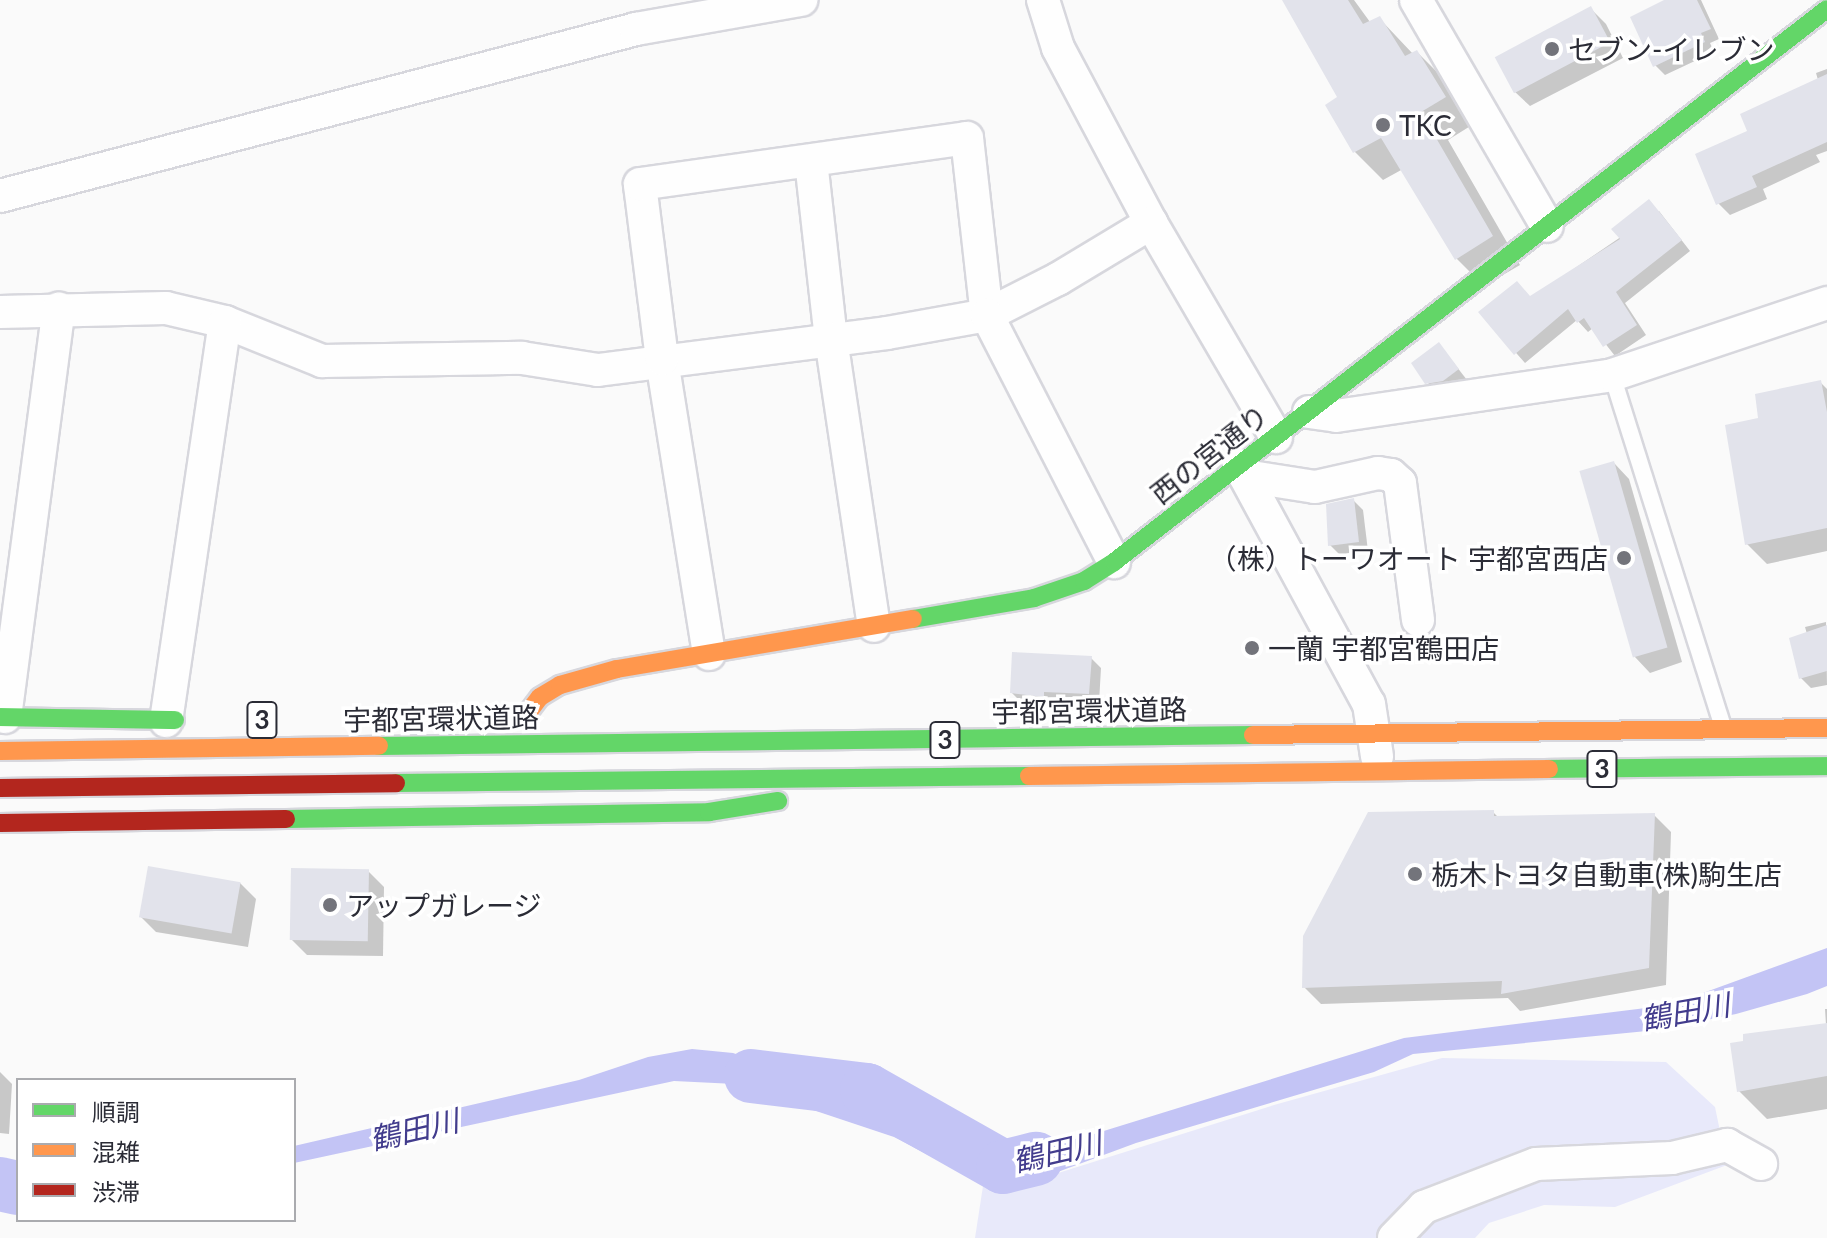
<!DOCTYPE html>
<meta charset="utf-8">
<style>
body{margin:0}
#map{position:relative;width:1827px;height:1238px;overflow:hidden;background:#fafafa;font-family:Lato,"Noto Sans JP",sans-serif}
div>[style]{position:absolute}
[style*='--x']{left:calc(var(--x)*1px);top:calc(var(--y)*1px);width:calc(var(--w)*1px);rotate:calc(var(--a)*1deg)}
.green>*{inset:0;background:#e8e9fa}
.water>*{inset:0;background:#c3c4f5}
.shadow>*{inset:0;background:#0003}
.river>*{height:54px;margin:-27px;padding:0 27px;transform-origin:27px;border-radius:27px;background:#c3c4f5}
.building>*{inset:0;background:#e2e3eb;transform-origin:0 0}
.roads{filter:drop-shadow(2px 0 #d7d7dd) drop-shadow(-2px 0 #d7d7dd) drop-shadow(0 2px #d7d7dd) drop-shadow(0 -2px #d7d7dd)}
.lane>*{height:16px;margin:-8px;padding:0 8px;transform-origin:8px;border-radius:8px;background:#fefefe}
.street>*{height:32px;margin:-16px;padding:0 16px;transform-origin:16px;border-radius:16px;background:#fefefe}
.fast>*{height:18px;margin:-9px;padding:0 9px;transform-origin:9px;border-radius:9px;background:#63d668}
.slow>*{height:18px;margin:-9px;padding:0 9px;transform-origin:9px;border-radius:9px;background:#ff974d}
.jam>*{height:18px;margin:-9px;padding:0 9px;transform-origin:9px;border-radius:9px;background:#b3261e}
.dots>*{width:22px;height:22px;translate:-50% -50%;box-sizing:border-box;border:4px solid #fff;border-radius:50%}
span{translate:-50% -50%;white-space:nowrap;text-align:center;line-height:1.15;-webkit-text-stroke:7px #fff;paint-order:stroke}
.shield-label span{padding:2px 6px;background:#fff;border:2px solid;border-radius:6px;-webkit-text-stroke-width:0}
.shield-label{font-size:26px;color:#2b2c36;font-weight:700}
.poi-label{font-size:28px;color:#2b2c36}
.left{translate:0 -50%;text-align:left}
.right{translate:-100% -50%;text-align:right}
.street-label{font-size:28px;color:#2b2c36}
.water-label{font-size:30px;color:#423c8d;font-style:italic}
.legend{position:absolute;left:16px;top:1078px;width:280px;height:144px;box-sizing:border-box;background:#fff;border:2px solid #aaabaf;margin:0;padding:10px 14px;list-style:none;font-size:24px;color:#2b2c36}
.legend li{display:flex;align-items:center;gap:16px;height:40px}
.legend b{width:40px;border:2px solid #aaabaf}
</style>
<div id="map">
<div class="green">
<i style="clip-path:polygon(1442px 1058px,1666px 1062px,1715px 1107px,1727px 1165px,1615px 1207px,1544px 1205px,1489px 1223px,1475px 1238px,975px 1238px,985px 1173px,1036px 1180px,1274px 1105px)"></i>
</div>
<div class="water">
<i style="clip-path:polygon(1827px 948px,1827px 986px,1807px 994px,1736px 1014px,1657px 1030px,1413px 1054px,1374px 1072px,1136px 1143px,1036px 1180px,951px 1167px,894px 1137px,735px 1084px,674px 1081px,294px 1163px,294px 1146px,579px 1080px,648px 1057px,692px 1049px,733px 1053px,858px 1096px,957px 1145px,1007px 1157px,1094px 1134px,1404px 1038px,1670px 1005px)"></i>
<i style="clip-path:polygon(0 1185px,18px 1187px,18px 1200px,0 1199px)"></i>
</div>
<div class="shadow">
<i style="clip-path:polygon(1295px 0,1354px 0,1370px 22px,1379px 18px,1413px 54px,1417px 52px,1445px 80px,1472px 125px,1448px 140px,1520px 265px,1484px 286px,1456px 258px,1403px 169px,1383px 180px,1355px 152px,1327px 105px,1340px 97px)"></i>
<i style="clip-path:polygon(1669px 0,1701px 0,1719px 39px,1710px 43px,1714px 52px,1665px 75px,1655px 65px)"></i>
<i style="clip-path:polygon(1591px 9px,1606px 24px,1623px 58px,1530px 106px,1514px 91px)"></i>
<i style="clip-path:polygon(1827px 69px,1827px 151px,1816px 155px,1820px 162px,1763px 189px,1767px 199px,1730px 215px,1718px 203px,1750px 132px,1818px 80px,1816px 73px)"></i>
<i style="clip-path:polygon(1659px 211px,1690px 251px,1625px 303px,1646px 335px,1615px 356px,1593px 328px,1588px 332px,1577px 320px,1525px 363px,1480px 312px,1531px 298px)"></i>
<i style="clip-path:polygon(1439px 344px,1467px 380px,1453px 390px,1437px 392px,1427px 382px)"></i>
<i style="clip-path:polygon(1820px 382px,1827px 389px,1827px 551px,1767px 564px,1747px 544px,1760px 420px)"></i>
<i style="clip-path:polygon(1614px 463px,1629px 479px,1682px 662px,1650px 673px,1635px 657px)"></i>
<i style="clip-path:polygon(1353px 500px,1363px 510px,1368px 551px,1340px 555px,1330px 545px)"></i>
<i style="clip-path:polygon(1826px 622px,1827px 685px,1811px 688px,1801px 678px,1807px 634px,1805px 627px)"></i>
<i style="clip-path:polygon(1091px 658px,1101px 668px,1099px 703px,1054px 701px,1053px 706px,1022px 703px,1012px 693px)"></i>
<i style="clip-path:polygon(1493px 812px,1499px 818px,1654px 815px,1671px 832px,1666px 985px,1520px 1011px,1508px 998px,1321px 1004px,1304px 987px)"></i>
<i style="clip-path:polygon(368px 871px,384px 887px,383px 956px,307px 955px,292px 940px)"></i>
<i style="clip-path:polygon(240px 883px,256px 899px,248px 947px,156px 932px,141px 917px)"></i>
<i style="clip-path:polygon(1825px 1009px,1827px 1009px,1827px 1109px,1767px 1119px,1739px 1091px,1826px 1025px)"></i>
<i style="clip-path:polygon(0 1072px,12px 1084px,9px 1134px,0 1133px)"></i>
</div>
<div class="river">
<i style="--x:751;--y:1076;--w:117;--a:6.9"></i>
<i style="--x:867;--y:1090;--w:156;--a:29.5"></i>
<i style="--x:1003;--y:1167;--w:34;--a:-14"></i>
<i style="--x:0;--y:1184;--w:18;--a:13"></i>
</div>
<div class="building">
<i style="clip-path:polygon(1282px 0,1348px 0,1363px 24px,1380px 16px,1405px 56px,1417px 50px,1446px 97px,1421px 112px,1493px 236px,1455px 260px,1381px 138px,1353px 153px,1325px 105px,1337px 97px)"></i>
<i style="clip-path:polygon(1664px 0,1697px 0,1711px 29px,1701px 33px,1705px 42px,1653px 67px,1630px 17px)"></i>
<i style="left:1591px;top:6px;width:41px;height:109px;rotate:62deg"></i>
<i style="clip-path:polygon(1827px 74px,1827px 142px,1752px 176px,1757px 187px,1716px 205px,1695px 154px,1747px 131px,1740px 114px)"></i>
<i style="clip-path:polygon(1649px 199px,1682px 240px,1616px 292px,1637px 325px,1603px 347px,1584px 318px,1577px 323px,1568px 309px,1514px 355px,1478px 312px,1517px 281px,1530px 296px,1620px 239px,1611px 229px)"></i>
<i style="clip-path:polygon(1439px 342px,1459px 369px,1443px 381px,1425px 384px,1411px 363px)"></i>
<i style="clip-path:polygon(1821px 380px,1827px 412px,1827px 528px,1745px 545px,1725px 425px,1758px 418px,1755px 394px)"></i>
<i style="left:1614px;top:461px;width:194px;height:36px;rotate:74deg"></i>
<i style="clip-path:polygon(1354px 498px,1359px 542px,1328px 546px,1326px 504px)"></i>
<i style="clip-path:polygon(1827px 625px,1827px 671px,1799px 679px,1789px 638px)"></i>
<i style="clip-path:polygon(1012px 652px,1092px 656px,1089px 694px,1044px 692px,1044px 697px,1010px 693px)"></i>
<i style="clip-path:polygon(1494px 810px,1494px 816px,1655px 813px,1649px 968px,1501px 994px,1502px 981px,1302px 988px,1303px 936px,1368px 812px)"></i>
<i style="left:148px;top:866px;width:94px;height:52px;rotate:10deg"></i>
<i style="left:291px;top:868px;width:78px;height:72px;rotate:1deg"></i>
<i style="clip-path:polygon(1827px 1023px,1827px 1076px,1737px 1092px,1730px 1043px,1743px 1041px,1743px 1034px)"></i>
</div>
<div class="roads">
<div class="lane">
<i style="--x:1612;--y:375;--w:370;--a:72.5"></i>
</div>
<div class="street">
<i style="--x:1043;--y:0;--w:50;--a:72.6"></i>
<i style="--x:1058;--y:48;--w:198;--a:62"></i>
<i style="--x:1151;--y:223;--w:248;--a:59.7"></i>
<i style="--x:1416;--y:0;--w:261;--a:59.9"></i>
<i style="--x:811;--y:161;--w:179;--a:83.6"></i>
<i style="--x:831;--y:339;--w:290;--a:81.5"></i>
<i style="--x:0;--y:196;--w:658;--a:-14.71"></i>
<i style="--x:636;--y:29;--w:168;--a:-10"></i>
<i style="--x:0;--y:312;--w:166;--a:-1.4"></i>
<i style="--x:166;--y:308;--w:61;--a:13.3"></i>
<i style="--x:225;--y:322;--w:105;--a:21.9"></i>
<i style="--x:322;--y:361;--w:200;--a:-0.9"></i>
<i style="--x:522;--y:358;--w:77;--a:9"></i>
<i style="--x:598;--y:370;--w:291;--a:-7.3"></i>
<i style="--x:887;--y:333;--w:102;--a:-10.2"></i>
<i style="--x:987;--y:315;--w:80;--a:-26.9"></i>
<i style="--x:1058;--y:279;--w:109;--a:-31.1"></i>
<i style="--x:1309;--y:412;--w:27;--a:8"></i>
<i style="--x:1336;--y:416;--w:279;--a:-8.4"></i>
<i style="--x:1612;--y:375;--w:227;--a:-18.5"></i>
<i style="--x:1239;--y:465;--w:272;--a:61.5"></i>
<i style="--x:1369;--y:704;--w:53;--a:81.3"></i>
<i style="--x:1245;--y:476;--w:71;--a:8.9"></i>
<i style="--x:1315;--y:487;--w:65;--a:-12.5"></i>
<i style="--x:1378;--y:473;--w:13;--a:9"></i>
<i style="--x:1391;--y:475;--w:12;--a:42"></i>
<i style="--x:1400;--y:483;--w:138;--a:82.5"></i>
<i style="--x:709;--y:654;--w:299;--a:-99.1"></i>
<i style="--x:662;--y:359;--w:176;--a:-97.2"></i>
<i style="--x:640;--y:184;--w:330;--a:-8"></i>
<i style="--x:967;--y:138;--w:178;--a:83.6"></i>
<i style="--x:987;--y:315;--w:278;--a:62.8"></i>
<i style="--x:5;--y:717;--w:412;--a:-82.5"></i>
<i style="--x:166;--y:721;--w:403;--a:-81.6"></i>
<i style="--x:1394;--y:1238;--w:43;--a:-45.9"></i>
<i style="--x:1424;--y:1207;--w:120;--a:-21"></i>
<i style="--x:1536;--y:1164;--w:136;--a:-2.5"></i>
<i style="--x:1672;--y:1158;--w:57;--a:-13.3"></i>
<i style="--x:1727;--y:1145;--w:39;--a:29"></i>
</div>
<div class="fast">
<i style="--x:913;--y:619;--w:123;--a:-9.8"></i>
<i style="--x:1034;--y:598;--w:53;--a:-18.8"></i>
<i style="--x:1084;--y:581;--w:36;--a:-32"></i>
<i style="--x:1114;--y:562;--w:902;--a:-37.8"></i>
<i style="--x:0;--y:717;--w:175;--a:1"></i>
<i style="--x:379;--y:746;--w:874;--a:-0.72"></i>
<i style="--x:1549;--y:769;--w:278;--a:-0.6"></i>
<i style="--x:396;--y:783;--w:633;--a:-0.63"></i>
<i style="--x:286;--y:819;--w:423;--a:-0.9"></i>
<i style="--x:709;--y:812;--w:70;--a:-9.1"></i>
</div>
<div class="slow">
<i style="--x:524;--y:718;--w:26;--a:-53"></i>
<i style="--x:540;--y:697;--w:23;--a:-31"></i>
<i style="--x:560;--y:685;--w:59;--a:-15.7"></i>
<i style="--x:617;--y:669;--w:300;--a:-9.6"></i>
<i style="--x:1253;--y:735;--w:574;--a:-0.7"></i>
<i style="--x:0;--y:751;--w:379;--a:-0.8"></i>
<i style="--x:1029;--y:776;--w:520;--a:-0.77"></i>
</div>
<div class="jam">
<i style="--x:0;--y:788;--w:396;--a:-0.7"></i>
<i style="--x:0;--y:823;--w:286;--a:-0.8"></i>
</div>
</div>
<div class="dots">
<i style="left:1552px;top:49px;background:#73747b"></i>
<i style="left:1383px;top:125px;background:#73747b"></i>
<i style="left:1624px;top:558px;background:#73747b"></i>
<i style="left:1252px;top:648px;background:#73747b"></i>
<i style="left:1415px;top:874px;background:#73747b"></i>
<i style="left:330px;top:905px;background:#73747b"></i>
</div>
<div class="shield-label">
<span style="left:262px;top:720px">3</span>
<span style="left:945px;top:740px">3</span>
<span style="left:1602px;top:769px">3</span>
</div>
<div class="poi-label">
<span class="left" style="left:1568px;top:49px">セブン-イレブン</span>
<span class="left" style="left:1399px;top:125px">TKC</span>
<span class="right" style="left:1608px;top:558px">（株）トーワオート 宇都宮西店</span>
<span class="left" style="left:1268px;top:648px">一蘭 宇都宮鶴田店</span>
<span class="left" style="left:1431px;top:874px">栃木トヨタ自動車(株)駒生店</span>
<span class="left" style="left:346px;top:905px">アップガレージ</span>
</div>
<div class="street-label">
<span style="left:1209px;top:454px;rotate:-38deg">西の宮通り</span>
<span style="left:1089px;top:710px;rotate:-1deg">宇都宮環状道路</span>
<span style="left:441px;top:718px;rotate:-1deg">宇都宮環状道路</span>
</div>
<div class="water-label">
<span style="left:1685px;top:1011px;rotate:-10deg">鶴田川</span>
<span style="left:414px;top:1129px;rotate:-13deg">鶴田川</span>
<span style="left:1057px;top:1151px;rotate:-13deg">鶴田川</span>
</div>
<ul class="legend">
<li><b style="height:10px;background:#63d668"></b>順調</li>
<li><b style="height:10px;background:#ff974d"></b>混雑</li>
<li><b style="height:10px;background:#b3261e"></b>渋滞</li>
</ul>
</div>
